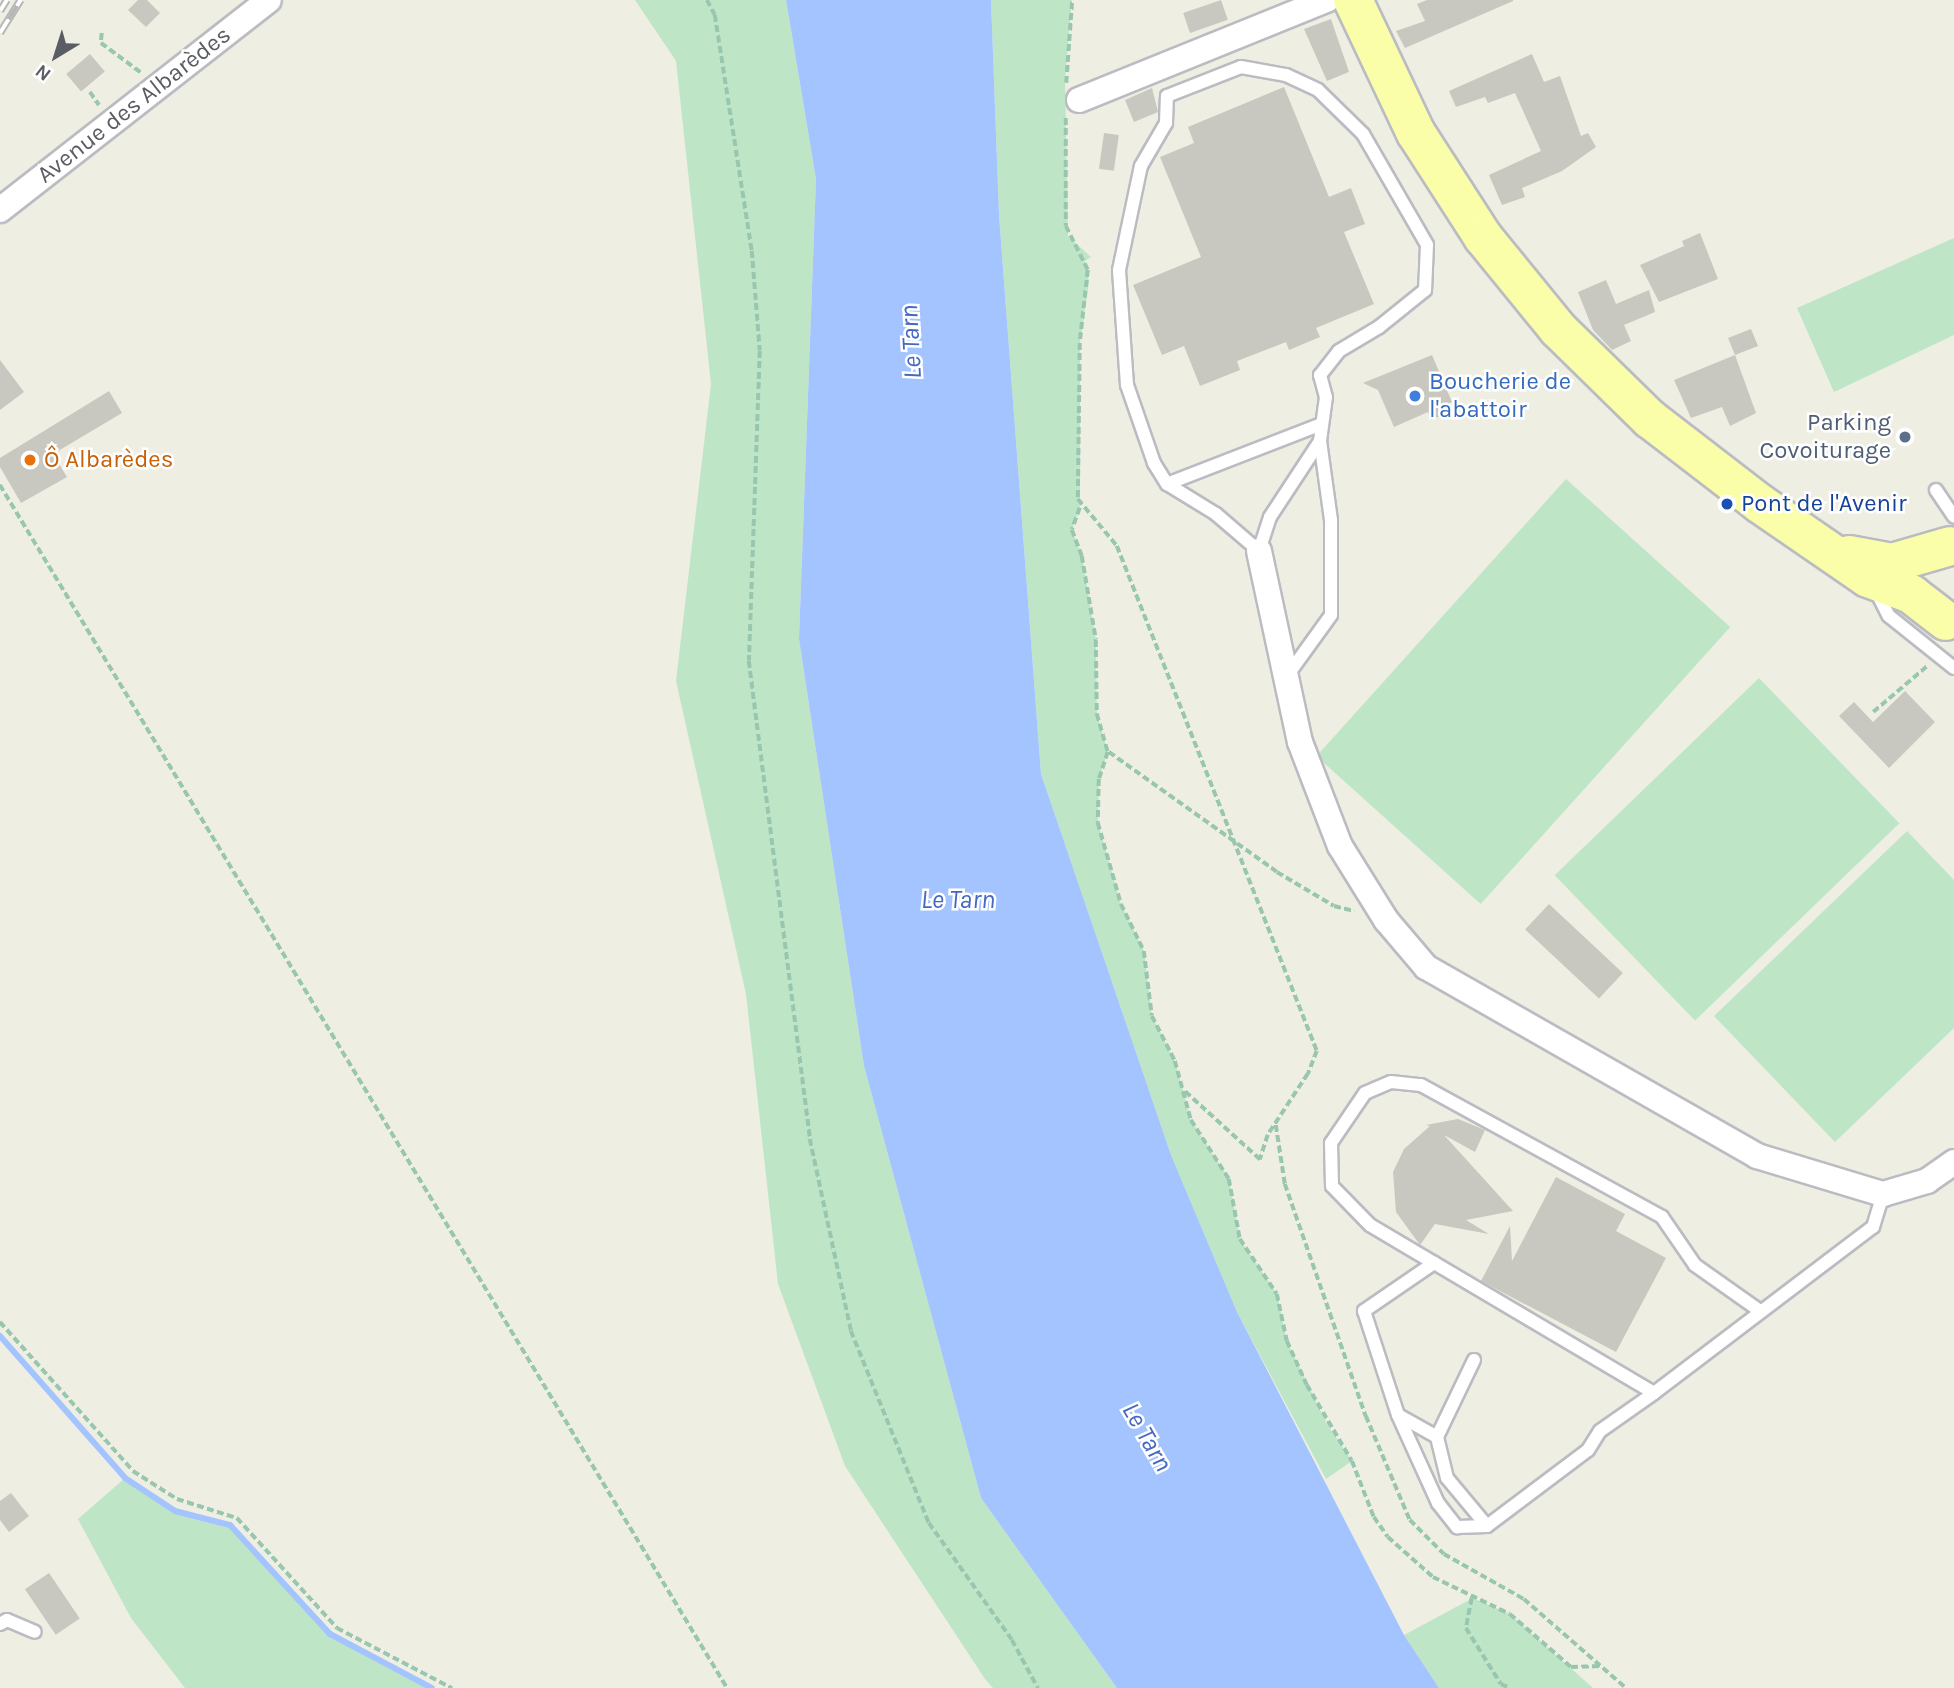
<!DOCTYPE html>
<meta charset="utf-8">
<style>
body{margin:0}
#map{position:relative;width:1954px;height:1688px;overflow:hidden;background:#eeeee3;font-family:Karla,sans-serif}
div>[style]{position:absolute}
[style*='--x']{left:calc(var(--x)*1px);top:calc(var(--y)*1px);width:calc(var(--w)*1px);rotate:calc(var(--a)*1deg)}
.green>*{inset:0;background:#bfe5c7;transform-origin:0 0}
.water>*{inset:0;background:#a3c4fe}
.stream>*{height:6px;margin:-3px;padding:0 3px;transform-origin:3px;border-radius:3px;background:#a3c4fe}
.building>*{inset:0;background:#c9c8c0;transform-origin:0 0}
.path>*{height:3.5px;margin-top:-1.75px;transform-origin:0;background:repeating-linear-gradient(90deg,#99c6af 0 7px,transparent 0 10.5px)}
.roads{filter:drop-shadow(2px 0 #bbbbc2) drop-shadow(-2px 0 #bbbbc2) drop-shadow(0 2px #bbbbc2) drop-shadow(0 -2px #bbbbc2)}
.service>*{height:12px;margin:-6px;padding:0 6px;transform-origin:6px;border-radius:6px;background:#fff}
.minor>*{height:24px;margin:-12px;padding:0 12px;transform-origin:12px;border-radius:12px;background:#fff}
.primary>*{height:38px;margin:-19px;padding:0 19px;transform-origin:19px;border-radius:19px;background:#fbfea8}
.rail>*{height:8px;margin-top:-4px;transform-origin:0;background:repeating-linear-gradient(90deg,#fff 0 16px,#b6b6b7 0 32px);box-sizing:border-box;border-block:2px solid #b6b6b7}
.dots>*{width:19px;height:19px;translate:-50% -50%;box-sizing:border-box;border:4px solid #fff;border-radius:50%}
span{translate:-50% -50%;white-space:nowrap;text-align:center;line-height:1.15;-webkit-text-stroke:5px #fff;paint-order:stroke}
.street-label{font-size:24px;color:#5b5d64}
.shop-label{font-size:24px;color:#366cbe}
.left{translate:0 -50%;text-align:left}
.service-label{font-size:24px;color:#4e5e75}
.right{translate:-100% -50%;text-align:right}
.food-label{font-size:24px;color:#c56008}
.transit-label{font-size:24px;color:#164399}
.water-label{font-size:26px;color:#4568c2;font-style:italic}
.north{position:absolute;left:21px;top:21px;width:70px;height:70px;-webkit-text-stroke:5px #fff;paint-order:stroke;rotate:218deg;font-size:19px;font-weight:700;line-height:28px;text-align:center;color:#5b5d64}
.north::after{content:'';display:block;margin:auto;width:24px;height:32px;background:#5b5d64;clip-path:polygon(50% 0,100% 100%,50% 72%,0 100%)}
</style>
<div id="map">
<div class="green">
<i style="clip-path:polygon(635px 0,786px 0,816px 179px,799px 639px,864px 1066px,981px 1498px,1117px 1688px,993px 1688px,985px 1679px,845px 1466px,778px 1284px,746px 994px,676px 681px,711px 384px,676px 61px)"></i>
<i style="clip-path:polygon(991px 0,1072px 0,1065px 78px,1068px 236px,1091px 257px,1085px 261px,1089px 282px,1080px 343px,1080px 508px,1072px 530px,1082px 556px,1096px 640px,1097px 714px,1108px 752px,1099px 779px,1098px 823px,1121px 904px,1144px 951px,1152px 1016px,1175px 1061px,1191px 1120px,1229px 1179px,1240px 1239px,1277px 1294px,1287px 1341px,1327px 1424px,1352px 1461px,1326px 1479px,1237px 1312px,1171px 1155px,1041px 774px,999px 215px)"></i>
<i style="clip-path:polygon(1954px 238px,1954px 335px,1834px 392px,1797px 308px)"></i>
<i style="left:1566px;top:479px;width:221px;height:373px;rotate:42deg"></i>
<i style="left:1759px;top:678px;width:202px;height:284px;rotate:46deg"></i>
<i style="clip-path:polygon(1907px 831px,1954px 880px,1954px 1028px,1835px 1142px,1714px 1016px)"></i>
<i style="clip-path:polygon(125px 1478px,175px 1511px,230px 1525px,330px 1634px,432px 1688px,185px 1688px,131px 1618px,78px 1519px)"></i>
<i style="clip-path:polygon(1473px 1598px,1510px 1614px,1593px 1688px,1439px 1688px,1404px 1635px)"></i>
</div>
<div class="water">
<i style="clip-path:polygon(786px 0,991px 0,999px 215px,1041px 774px,1171px 1155px,1237px 1312px,1404px 1635px,1439px 1688px,1117px 1688px,981px 1498px,864px 1066px,799px 639px,816px 179px)"></i>
</div>
<div class="stream">
<i style="--x:0;--y:1336;--w:189;--a:48.6"></i>
<i style="--x:125;--y:1478;--w:60;--a:33.4"></i>
<i style="--x:175;--y:1511;--w:57;--a:14.3"></i>
<i style="--x:230;--y:1525;--w:148;--a:47.5"></i>
<i style="--x:330;--y:1634;--w:115;--a:27.9"></i>
</div>
<div class="building">
<i style="clip-path:polygon(138px 0,147px 0,160px 13px,146px 27px,128px 10px)"></i>
<i style="left:1221px;top:0;width:21px;height:40px;rotate:71deg"></i>
<i style="clip-path:polygon(1427px 0,1513px 0,1513px 1px,1405px 48px,1396px 31px,1425px 21px,1417px 4px)"></i>
<i style="clip-path:polygon(1331px 19px,1349px 72px,1327px 81px,1304px 29px)"></i>
<i style="left:90px;top:54px;width:23px;height:31px;rotate:50deg"></i>
<i style="clip-path:polygon(1532px 54px,1544px 82px,1560px 76px,1581px 136px,1588px 133px,1596px 147px,1562px 171px,1522px 188px,1525px 197px,1502px 205px,1489px 175px,1541px 151px,1515px 93px,1488px 103px,1485px 97px,1456px 107px,1449px 91px)"></i>
<i style="clip-path:polygon(1284px 87px,1329px 197px,1351px 188px,1365px 224px,1344px 232px,1374px 304px,1316px 328px,1320px 337px,1289px 350px,1286px 342px,1237px 361px,1240px 370px,1200px 386px,1184px 346px,1162px 355px,1133px 285px,1201px 257px,1160px 157px,1194px 143px,1188px 127px)"></i>
<i style="clip-path:polygon(1152px 88px,1158px 112px,1134px 122px,1125px 100px)"></i>
<i style="left:1104px;top:133px;width:15px;height:36px;rotate:8deg"></i>
<i style="clip-path:polygon(1700px 233px,1718px 279px,1659px 302px,1640px 265px,1684px 246px,1682px 241px)"></i>
<i style="clip-path:polygon(1606px 280px,1616px 304px,1649px 290px,1655px 312px,1624px 325px,1631px 341px,1612px 350px,1593px 330px,1578px 292px)"></i>
<i style="clip-path:polygon(1751px 329px,1758px 346px,1735px 355px,1756px 413px,1730px 426px,1722px 407px,1691px 418px,1674px 380px,1735px 355px,1728px 338px)"></i>
<i style="clip-path:polygon(1432px 355px,1452px 402px,1446px 405px,1449px 412px,1431px 420px,1428px 412px,1394px 427px,1378px 390px,1363px 383px)"></i>
<i style="clip-path:polygon(0 360px,24px 392px,0 410px)"></i>
<i style="clip-path:polygon(109px 391px,122px 413px,53px 454px,67px 477px,21px 503px,0 467px,0 458px)"></i>
<i style="clip-path:polygon(1905px 691px,1935px 722px,1889px 768px,1839px 716px,1854px 702px,1873px 722px)"></i>
<i style="left:1549px;top:904px;width:101px;height:35px;rotate:43deg"></i>
<i style="clip-path:polygon(1458px 1119px,1485px 1130px,1475px 1152px,1444px 1135px,1513px 1211px,1466px 1220px,1489px 1234px,1435px 1224px,1420px 1245px,1396px 1212px,1393px 1172px,1404px 1149px,1430px 1126px,1426px 1125px)"></i>
<i style="clip-path:polygon(1556px 1177px,1625px 1214px,1616px 1231px,1666px 1258px,1616px 1352px,1481px 1281px,1510px 1226px,1512px 1261px)"></i>
<i style="clip-path:polygon(11px 1493px,29px 1516px,9px 1532px,0 1520px,0 1501px)"></i>
<i style="left:49px;top:1573px;width:55px;height:29px;rotate:56deg"></i>
</div>
<div class="path">
<i style="--x:707;--y:0;--w:17;--a:62"></i>
<i style="--x:715;--y:15;--w:239;--a:81.1"></i>
<i style="--x:752;--y:251;--w:100;--a:85.4"></i>
<i style="--x:760;--y:351;--w:310;--a:92"></i>
<i style="--x:749;--y:661;--w:482;--a:82.7"></i>
<i style="--x:810;--y:1139;--w:196;--a:77.9"></i>
<i style="--x:851;--y:1331;--w:207;--a:67.9"></i>
<i style="--x:929;--y:1523;--w:143;--a:54.6"></i>
<i style="--x:1012;--y:1640;--w:55;--a:61.6"></i>
<i style="--x:102;--y:33;--w:10;--a:96"></i>
<i style="--x:101;--y:43;--w:52;--a:36.4"></i>
<i style="--x:1066;--y:83;--w:83;--a:-85.9"></i>
<i style="--x:90;--y:92;--w:16;--a:55"></i>
<i style="--x:1066;--y:118;--w:108;--a:90"></i>
<i style="--x:1066;--y:226;--w:49;--a:63.4"></i>
<i style="--x:1088;--y:270;--w:73;--a:96.3"></i>
<i style="--x:1080;--y:343;--w:156;--a:90.7"></i>
<i style="--x:1078;--y:499;--w:61;--a:50.3"></i>
<i style="--x:1117;--y:546;--w:543;--a:68.39"></i>
<i style="--x:1317;--y:1051;--w:25;--a:111"></i>
<i style="--x:1308;--y:1074;--w:73;--a:123.3"></i>
<i style="--x:1268;--y:1135;--w:26;--a:108"></i>
<i style="--x:1260;--y:1160;--w:105;--a:-137.7"></i>
<i style="--x:0;--y:485;--w:1406;--a:58.85"></i>
<i style="--x:1080;--y:508;--w:23;--a:110"></i>
<i style="--x:1072;--y:530;--w:28;--a:69"></i>
<i style="--x:1082;--y:556;--w:85;--a:80.5"></i>
<i style="--x:1096;--y:640;--w:74;--a:89.2"></i>
<i style="--x:1097;--y:714;--w:40;--a:74"></i>
<i style="--x:1108;--y:752;--w:28;--a:108"></i>
<i style="--x:1099;--y:779;--w:44;--a:91.3"></i>
<i style="--x:1098;--y:823;--w:84;--a:74.1"></i>
<i style="--x:1121;--y:904;--w:52;--a:63.9"></i>
<i style="--x:1144;--y:951;--w:65;--a:83"></i>
<i style="--x:1152;--y:1016;--w:51;--a:62.9"></i>
<i style="--x:1175;--y:1061;--w:61;--a:74.8"></i>
<i style="--x:1191;--y:1120;--w:70;--a:57.2"></i>
<i style="--x:1229;--y:1179;--w:61;--a:79.6"></i>
<i style="--x:1240;--y:1239;--w:66;--a:56.1"></i>
<i style="--x:1277;--y:1294;--w:48;--a:78"></i>
<i style="--x:1287;--y:1341;--w:48;--a:65.6"></i>
<i style="--x:1307;--y:1385;--w:88;--a:59.4"></i>
<i style="--x:1352;--y:1461;--w:60;--a:68.6"></i>
<i style="--x:1374;--y:1517;--w:24;--a:55"></i>
<i style="--x:1388;--y:1537;--w:60;--a:41.6"></i>
<i style="--x:1433;--y:1577;--w:85;--a:25.7"></i>
<i style="--x:1510;--y:1614;--w:81;--a:41"></i>
<i style="--x:1571;--y:1667;--w:31;--a:-2"></i>
<i style="--x:1873;--y:712;--w:71;--a:-40.4"></i>
<i style="--x:1109;--y:752;--w:206;--a:35.5"></i>
<i style="--x:1277;--y:872;--w:66;--a:30.8"></i>
<i style="--x:1334;--y:906;--w:21;--a:14"></i>
<i style="--x:1276;--y:1125;--w:60;--a:81.3"></i>
<i style="--x:1285;--y:1184;--w:246;--a:70.8"></i>
<i style="--x:1366;--y:1416;--w:113;--a:67.1"></i>
<i style="--x:1410;--y:1520;--w:48;--a:45"></i>
<i style="--x:1444;--y:1554;--w:92;--a:29.4"></i>
<i style="--x:1524;--y:1599;--w:135;--a:41.1"></i>
<i style="--x:0;--y:1322;--w:200;--a:48.2"></i>
<i style="--x:133;--y:1471;--w:52;--a:32.5"></i>
<i style="--x:177;--y:1499;--w:63;--a:17.6"></i>
<i style="--x:237;--y:1518;--w:149;--a:47.7"></i>
<i style="--x:337;--y:1628;--w:130;--a:27.6"></i>
<i style="--x:1472;--y:1598;--w:31;--a:101"></i>
<i style="--x:1466;--y:1628;--w:66;--a:58"></i>
<i style="--x:1501;--y:1684;--w:10;--a:24"></i>
</div>
<div class="roads">
<div class="service">
<i style="--x:1241;--y:67;--w:46;--a:10.1"></i>
<i style="--x:1286;--y:75;--w:35;--a:25"></i>
<i style="--x:1318;--y:90;--w:63;--a:44.4"></i>
<i style="--x:1363;--y:134;--w:128;--a:60"></i>
<i style="--x:1427;--y:245;--w:45;--a:92.5"></i>
<i style="--x:1425;--y:290;--w:59;--a:141.2"></i>
<i style="--x:1379;--y:327;--w:47;--a:149"></i>
<i style="--x:1339;--y:351;--w:31;--a:128"></i>
<i style="--x:1320;--y:375;--w:23;--a:75"></i>
<i style="--x:1326;--y:397;--w:44;--a:97.8"></i>
<i style="--x:1320;--y:441;--w:91;--a:123.3"></i>
<i style="--x:1270;--y:517;--w:36;--a:108"></i>
<i style="--x:1259;--y:551;--w:57;--a:-139.3"></i>
<i style="--x:1216;--y:514;--w:57;--a:-148.5"></i>
<i style="--x:1167;--y:484;--w:25;--a:-122"></i>
<i style="--x:1154;--y:463;--w:83;--a:-109.1"></i>
<i style="--x:1127;--y:385;--w:115;--a:-94"></i>
<i style="--x:1119;--y:270;--w:106;--a:-78.1"></i>
<i style="--x:1141;--y:166;--w:50;--a:-59.8"></i>
<i style="--x:1166;--y:123;--w:27;--a:-88"></i>
<i style="--x:1167;--y:96;--w:79;--a:-21.4"></i>
<i style="--x:1167;--y:484;--w:163;--a:-21.2"></i>
<i style="--x:1936;--y:490;--w:32;--a:56"></i>
<i style="--x:1876;--y:591;--w:28;--a:63"></i>
<i style="--x:1889;--y:616;--w:83;--a:38.7"></i>
<i style="--x:1287;--y:676;--w:75;--a:-54.2"></i>
<i style="--x:1331;--y:615;--w:95;--a:-90"></i>
<i style="--x:1331;--y:520;--w:80;--a:-97.9"></i>
<i style="--x:1434;--y:1263;--w:74;--a:-149.3"></i>
<i style="--x:1370;--y:1225;--w:54;--a:-134.3"></i>
<i style="--x:1332;--y:1186;--w:43;--a:-91.3"></i>
<i style="--x:1331;--y:1143;--w:60;--a:-55.8"></i>
<i style="--x:1365;--y:1093;--w:28;--a:-23"></i>
<i style="--x:1391;--y:1082;--w:30;--a:6"></i>
<i style="--x:1421;--y:1085;--w:275;--a:28.7"></i>
<i style="--x:1662;--y:1217;--w:58;--a:55.5"></i>
<i style="--x:1695;--y:1265;--w:80;--a:35.3"></i>
<i style="--x:1474;--y:1360;--w:85;--a:115.7"></i>
<i style="--x:1437;--y:1437;--w:42;--a:76.3"></i>
<i style="--x:1447;--y:1478;--w:62;--a:50.2"></i>
<i style="--x:1654;--y:1393;--w:256;--a:-149.4"></i>
<i style="--x:1434;--y:1263;--w:85;--a:145.6"></i>
<i style="--x:1364;--y:1311;--w:109;--a:71.9"></i>
<i style="--x:1398;--y:1415;--w:97;--a:65.6"></i>
<i style="--x:1438;--y:1503;--w:31;--a:52"></i>
<i style="--x:1457;--y:1527;--w:30;--a:-2"></i>
<i style="--x:1487;--y:1526;--w:126;--a:-37"></i>
<i style="--x:1588;--y:1450;--w:22;--a:-58"></i>
<i style="--x:1600;--y:1431;--w:66;--a:-35.1"></i>
<i style="--x:1654;--y:1393;--w:275;--a:-37.2"></i>
<i style="--x:1873;--y:1227;--w:34;--a:-73"></i>
<i style="--x:1398;--y:1415;--w:45;--a:29.4"></i>
<i style="--x:0;--y:1624;--w:8;--a:-30"></i>
<i style="--x:7;--y:1620;--w:30;--a:23"></i>
</div>
<div class="minor">
<i style="--x:1079;--y:100;--w:267;--a:-22"></i>
<i style="--x:0;--y:210;--w:341;--a:-38"></i>
<i style="--x:1259;--y:551;--w:195;--a:77.9"></i>
<i style="--x:1300;--y:742;--w:111;--a:69"></i>
<i style="--x:1340;--y:846;--w:87;--a:58.1"></i>
<i style="--x:1386;--y:920;--w:62;--a:49.6"></i>
<i style="--x:1426;--y:967;--w:381;--a:29.7"></i>
<i style="--x:1757;--y:1156;--w:132;--a:16.8"></i>
<i style="--x:1883;--y:1194;--w:46;--a:-16.5"></i>
<i style="--x:1927;--y:1181;--w:33;--a:-35"></i>
</div>
<div class="primary">
<i style="--x:1353;--y:0;--w:147;--a:64.7"></i>
<i style="--x:1416;--y:133;--w:124;--a:57.2"></i>
<i style="--x:1483;--y:237;--w:119;--a:50.8"></i>
<i style="--x:1558;--y:329;--w:129;--a:44.4"></i>
<i style="--x:1650;--y:419;--w:138;--a:37.6"></i>
<i style="--x:1759;--y:503;--w:132;--a:34.5"></i>
<i style="--x:1868;--y:578;--w:46;--a:20.4"></i>
<i style="--x:1911;--y:594;--w:44;--a:37.6"></i>
<i style="--x:1849;--y:555;--w:44;--a:10.5"></i>
<i style="--x:1892;--y:563;--w:60;--a:-16.3"></i>
</div>
</div>
<div class="rail">
<i style="--x:0;--y:11;--w:13;--a:-58"></i>
<i style="--x:0;--y:33;--w:39;--a:-58"></i>
</div>
<div class="dots">
<i style="left:1415px;top:396px;background:#3f7fe0"></i>
<i style="left:1905px;top:437px;background:#5c6f8a"></i>
<i style="left:30px;top:460px;background:#e8710a"></i>
<i style="left:1727px;top:504px;background:#1a4fb4"></i>
</div>
<div class="street-label">
<span style="left:134px;top:105px;rotate:-38deg">Avenue des Albarèdes</span>
</div>
<div class="shop-label">
<span class="left" style="left:1429px;top:396px">Boucherie de<br>l'abattoir</span>
</div>
<div class="service-label">
<span class="right" style="left:1891px;top:437px">Parking<br>Covoiturage</span>
</div>
<div class="food-label">
<span class="left" style="left:44px;top:460px">Ô Albarèdes</span>
</div>
<div class="transit-label">
<span class="left" style="left:1741px;top:504px">Pont de l'Avenir</span>
</div>
<div class="water-label">
<span style="left:911px;top:342px;rotate:-93deg">Le Tarn</span>
<span style="left:958px;top:900px">Le Tarn</span>
<span style="left:1147px;top:1437px;rotate:60deg">Le Tarn</span>
</div>
<div class="north">N</div>
</div>
